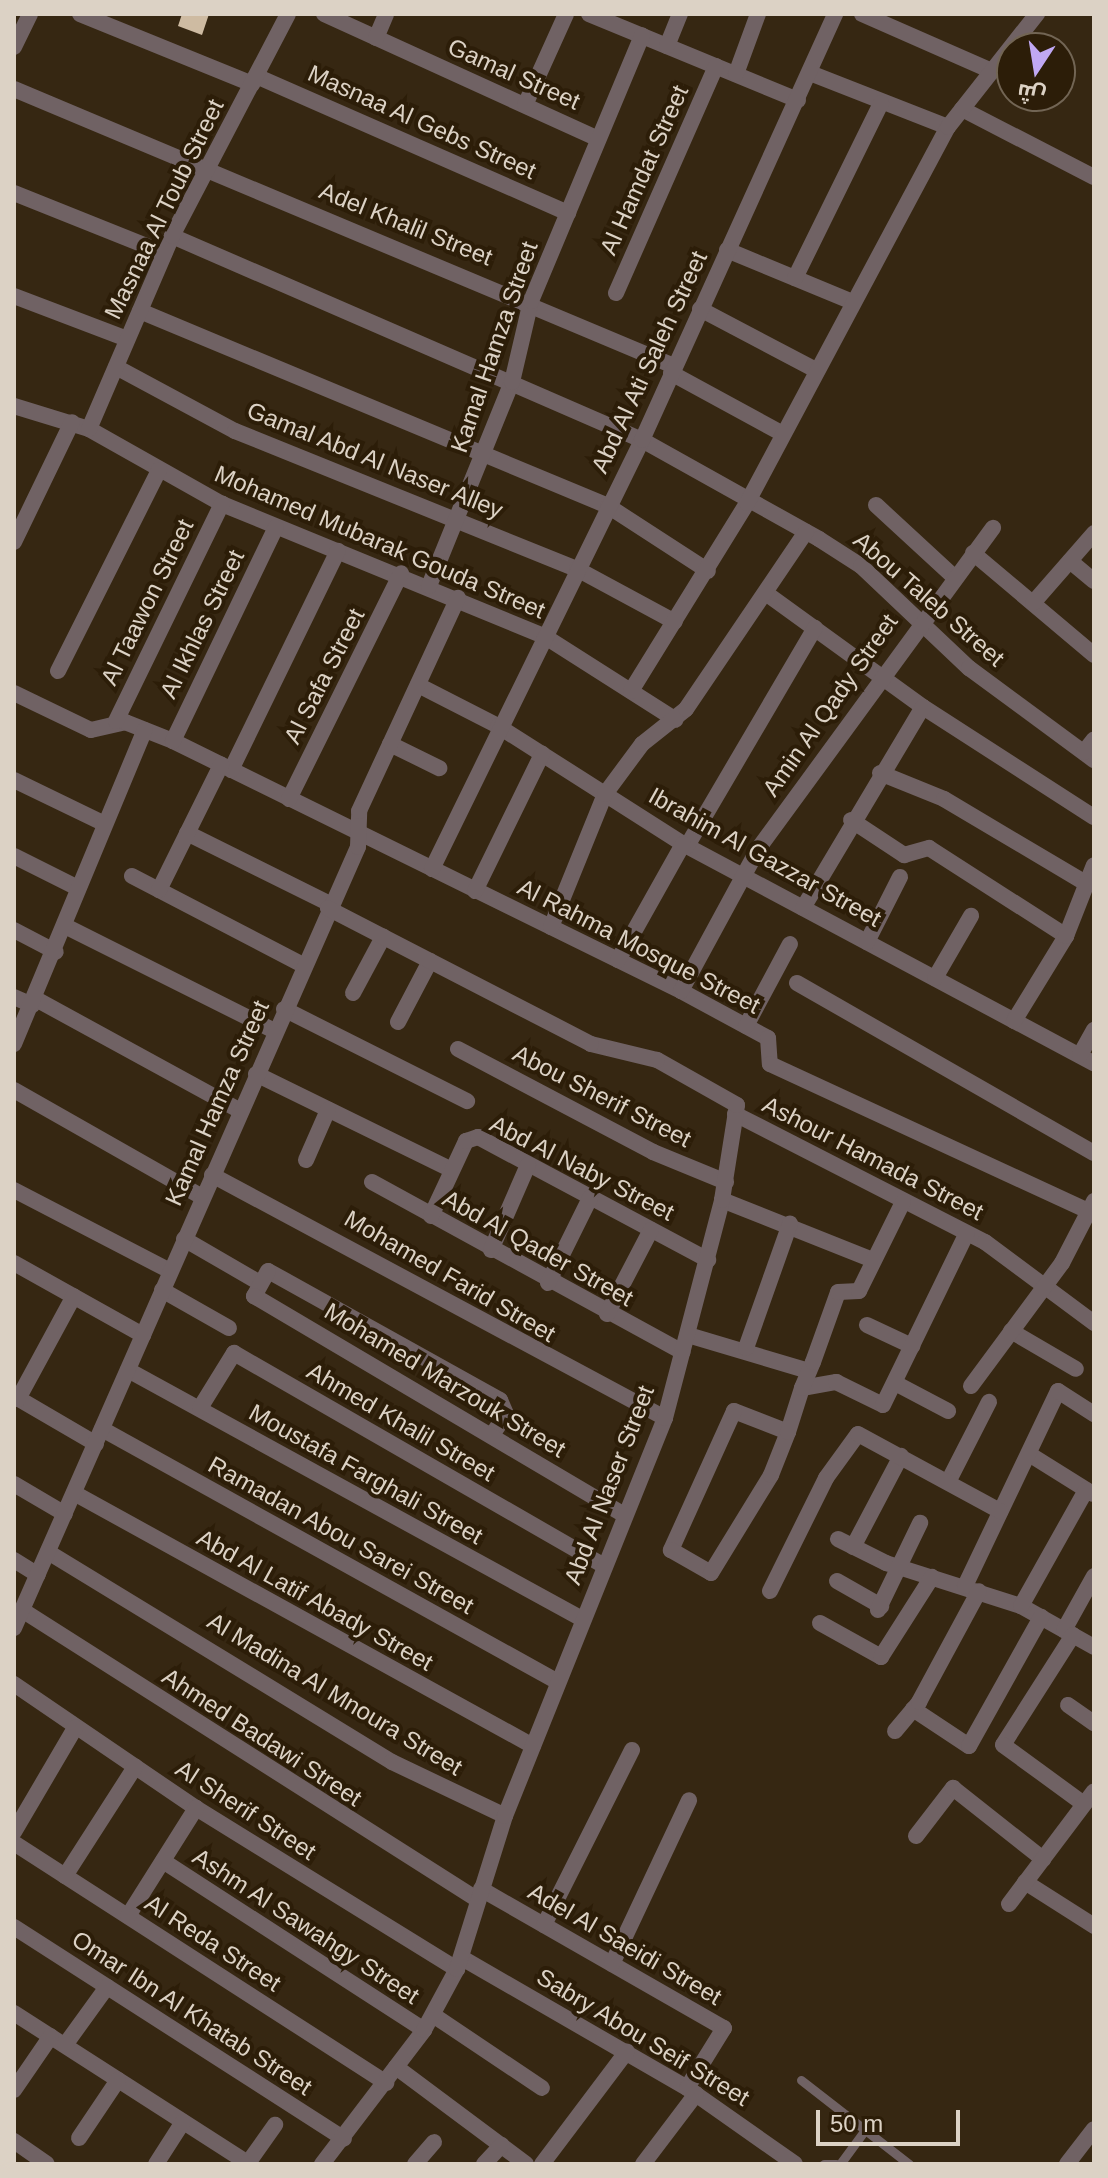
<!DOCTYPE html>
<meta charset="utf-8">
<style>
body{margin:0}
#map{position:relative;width:1108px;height:2178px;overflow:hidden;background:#362712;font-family:Arial,Cairo,sans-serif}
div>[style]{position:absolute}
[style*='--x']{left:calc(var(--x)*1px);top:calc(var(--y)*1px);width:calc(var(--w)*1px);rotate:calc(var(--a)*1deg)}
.building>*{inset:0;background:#cebba2}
.service>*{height:9px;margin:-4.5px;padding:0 4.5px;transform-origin:4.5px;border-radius:4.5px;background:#706264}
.minor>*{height:16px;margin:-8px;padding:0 8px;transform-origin:8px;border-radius:8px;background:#706264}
span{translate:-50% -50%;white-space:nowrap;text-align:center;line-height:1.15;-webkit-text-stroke:8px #2c1d08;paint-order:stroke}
.street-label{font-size:24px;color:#dcd2c5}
.frame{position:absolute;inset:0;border:16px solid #dcd2c5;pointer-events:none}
.north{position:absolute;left:996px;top:32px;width:80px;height:80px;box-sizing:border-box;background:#2c1d08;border:2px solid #726554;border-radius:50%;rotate:192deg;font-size:22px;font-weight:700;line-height:32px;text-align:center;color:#dcd2c5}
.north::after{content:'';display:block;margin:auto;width:28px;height:36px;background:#c0a8f3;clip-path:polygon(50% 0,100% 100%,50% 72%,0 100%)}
.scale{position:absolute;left:816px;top:2110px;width:144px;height:36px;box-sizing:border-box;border:4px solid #dcd2c5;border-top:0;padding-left:10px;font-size:24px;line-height:28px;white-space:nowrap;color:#dcd2c5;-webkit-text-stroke:6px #2c1d08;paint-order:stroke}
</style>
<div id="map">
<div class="building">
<i style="clip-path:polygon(182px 14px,209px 14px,202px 35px,178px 26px)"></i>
</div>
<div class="service">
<i style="--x:801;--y:2080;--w:137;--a:37.9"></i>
<i style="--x:824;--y:2164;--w:12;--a:0"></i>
<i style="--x:840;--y:2164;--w:42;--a:-53.7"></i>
</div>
<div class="minor">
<i style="--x:80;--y:14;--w:186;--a:22.1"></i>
<i style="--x:324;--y:14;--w:301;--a:24.5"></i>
<i style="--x:589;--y:14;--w:226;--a:22.4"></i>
<i style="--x:862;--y:14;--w:142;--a:23.7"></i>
<i style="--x:376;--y:38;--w:26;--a:-67"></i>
<i style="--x:667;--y:46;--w:35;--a:-68"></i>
<i style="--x:14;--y:47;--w:37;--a:-64"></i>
<i style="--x:810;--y:73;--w:148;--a:21.4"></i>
<i style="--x:736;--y:74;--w:64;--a:-69.9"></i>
<i style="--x:256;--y:76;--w:341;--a:23.7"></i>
<i style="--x:14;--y:89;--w:716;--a:22.77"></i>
<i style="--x:525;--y:105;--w:100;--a:-65.7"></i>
<i style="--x:962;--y:109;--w:148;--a:27.3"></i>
<i style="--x:14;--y:193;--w:162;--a:21.8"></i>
<i style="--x:172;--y:236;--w:512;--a:23.46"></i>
<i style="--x:642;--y:440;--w:203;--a:29.2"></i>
<i style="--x:819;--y:539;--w:50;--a:32.7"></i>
<i style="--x:861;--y:566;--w:149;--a:43.4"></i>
<i style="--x:969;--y:668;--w:155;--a:36.4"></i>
<i style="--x:727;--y:250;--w:133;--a:22.5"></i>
<i style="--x:795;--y:278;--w:195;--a:-63.8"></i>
<i style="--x:616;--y:293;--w:248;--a:-66.2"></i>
<i style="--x:14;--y:296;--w:121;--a:20.8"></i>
<i style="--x:700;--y:309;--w:129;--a:27.8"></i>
<i style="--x:140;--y:311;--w:507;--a:22.62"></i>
<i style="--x:608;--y:506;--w:119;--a:33"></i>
<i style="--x:116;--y:367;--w:135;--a:28.3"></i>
<i style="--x:235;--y:431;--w:369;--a:22"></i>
<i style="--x:577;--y:569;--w:111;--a:28.4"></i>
<i style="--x:671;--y:373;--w:125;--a:28.6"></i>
<i style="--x:14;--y:406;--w:78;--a:17"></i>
<i style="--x:89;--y:429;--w:153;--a:29.4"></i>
<i style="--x:222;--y:504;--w:348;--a:22.3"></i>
<i style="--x:544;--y:636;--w:156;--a:32.5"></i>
<i style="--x:89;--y:429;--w:210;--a:-66.7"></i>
<i style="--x:172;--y:236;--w:250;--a:-62.4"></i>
<i style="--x:876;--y:505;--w:106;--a:42.7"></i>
<i style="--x:14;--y:542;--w:133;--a:-64.2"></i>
<i style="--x:973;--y:553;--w:158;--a:40.1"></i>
<i style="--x:1070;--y:561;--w:31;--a:40"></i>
<i style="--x:429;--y:586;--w:220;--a:-67.9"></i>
<i style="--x:512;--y:382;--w:83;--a:-76.8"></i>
<i style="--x:531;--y:301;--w:288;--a:-67.3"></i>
<i style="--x:767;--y:594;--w:193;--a:35.9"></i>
<i style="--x:923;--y:707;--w:203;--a:32.8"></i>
<i style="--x:1033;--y:603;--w:93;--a:-48.9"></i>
<i style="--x:58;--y:671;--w:225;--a:-63.3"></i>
<i style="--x:418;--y:685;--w:90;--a:27.1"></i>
<i style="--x:498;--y:726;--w:219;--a:32.5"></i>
<i style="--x:683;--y:844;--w:466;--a:28.1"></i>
<i style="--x:631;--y:691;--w:221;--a:-58.3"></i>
<i style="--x:747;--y:503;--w:426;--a:-61.9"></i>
<i style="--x:948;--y:127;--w:144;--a:-51.8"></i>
<i style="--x:14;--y:693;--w:85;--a:25.7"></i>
<i style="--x:91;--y:730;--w:35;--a:-13"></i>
<i style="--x:125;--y:722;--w:52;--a:21.6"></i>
<i style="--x:173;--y:741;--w:566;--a:26.2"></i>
<i style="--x:681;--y:991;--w:99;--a:28.4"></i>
<i style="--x:768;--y:1038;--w:26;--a:86"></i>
<i style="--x:770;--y:1064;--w:353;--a:24.8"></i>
<i style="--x:116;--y:721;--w:242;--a:-64"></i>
<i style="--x:173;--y:741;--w:237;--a:-64.3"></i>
<i style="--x:390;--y:744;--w:55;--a:26.1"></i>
<i style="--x:1084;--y:752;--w:16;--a:-52"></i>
<i style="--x:231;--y:770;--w:244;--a:-64"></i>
<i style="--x:880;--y:773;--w:69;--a:22.1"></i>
<i style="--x:944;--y:799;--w:166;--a:30.7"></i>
<i style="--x:14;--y:780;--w:99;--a:25.8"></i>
<i style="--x:289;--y:799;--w:252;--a:-63.6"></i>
<i style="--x:851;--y:820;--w:64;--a:33.4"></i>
<i style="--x:904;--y:855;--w:26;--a:-16"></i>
<i style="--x:929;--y:848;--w:163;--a:32.7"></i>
<i style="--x:187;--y:833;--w:160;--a:26.4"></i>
<i style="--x:687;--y:846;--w:253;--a:-59.6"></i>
<i style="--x:14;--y:856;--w:72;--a:26.6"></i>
<i style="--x:432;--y:869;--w:478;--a:-63.9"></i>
<i style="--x:642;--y:440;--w:468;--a:-65.6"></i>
<i style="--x:132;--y:876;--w:193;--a:27.5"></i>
<i style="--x:159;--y:890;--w:140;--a:-63.6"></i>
<i style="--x:475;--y:891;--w:153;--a:-63.9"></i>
<i style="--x:803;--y:908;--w:234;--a:-59.2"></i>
<i style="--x:67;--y:927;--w:233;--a:26.6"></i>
<i style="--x:551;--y:927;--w:144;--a:-67.9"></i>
<i style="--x:605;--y:794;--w:62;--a:-53.5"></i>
<i style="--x:642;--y:744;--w:56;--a:-38.5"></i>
<i style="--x:686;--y:709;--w:214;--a:-55.9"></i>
<i style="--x:14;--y:930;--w:47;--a:27.6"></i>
<i style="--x:867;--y:942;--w:73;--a:-63.1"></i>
<i style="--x:618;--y:960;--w:133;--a:-60.7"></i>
<i style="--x:935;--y:978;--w:72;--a:-59.9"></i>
<i style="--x:797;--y:983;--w:342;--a:29.8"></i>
<i style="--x:681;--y:991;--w:162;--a:-61.5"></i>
<i style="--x:758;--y:849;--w:398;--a:-53.8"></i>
<i style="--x:353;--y:993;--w:64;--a:-61.8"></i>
<i style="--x:14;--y:997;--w:20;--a:24"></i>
<i style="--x:34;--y:998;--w:235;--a:28.7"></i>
<i style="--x:284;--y:1009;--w:205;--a:26.7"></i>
<i style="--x:1014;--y:1021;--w:100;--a:-58.5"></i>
<i style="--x:1066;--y:936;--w:76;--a:-68.5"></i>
<i style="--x:398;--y:1022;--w:69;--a:-62.3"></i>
<i style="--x:746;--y:1026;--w:93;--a:-61.8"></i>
<i style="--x:14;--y:1044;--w:340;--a:-67.4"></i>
<i style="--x:458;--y:1049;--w:221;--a:27.8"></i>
<i style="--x:653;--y:1152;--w:79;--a:22.3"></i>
<i style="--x:1080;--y:1055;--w:29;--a:-61"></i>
<i style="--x:256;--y:1074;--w:218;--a:26.1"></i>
<i style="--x:14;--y:1090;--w:216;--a:29.6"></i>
<i style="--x:735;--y:1114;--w:281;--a:27.1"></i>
<i style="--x:985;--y:1242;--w:136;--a:36.6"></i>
<i style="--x:306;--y:1160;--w:55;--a:-66.3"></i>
<i style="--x:212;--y:1175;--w:514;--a:28.21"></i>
<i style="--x:372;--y:1182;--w:354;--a:28.7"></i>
<i style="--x:14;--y:1190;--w:176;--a:27.4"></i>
<i style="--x:722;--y:1200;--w:162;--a:21.7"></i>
<i style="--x:431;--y:1216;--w:83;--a:-65"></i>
<i style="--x:466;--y:1141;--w:13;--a:-18"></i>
<i style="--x:478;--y:1137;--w:261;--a:28.1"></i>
<i style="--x:184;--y:1239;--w:88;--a:30.1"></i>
<i style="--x:491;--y:1250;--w:93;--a:-66.5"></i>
<i style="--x:14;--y:1263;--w:148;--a:29.2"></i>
<i style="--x:548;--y:1283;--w:95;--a:-63.7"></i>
<i style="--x:162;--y:1290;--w:77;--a:29.6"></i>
<i style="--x:607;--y:1314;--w:95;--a:-62.4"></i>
<i style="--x:867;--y:1325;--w:50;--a:25"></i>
<i style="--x:1011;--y:1331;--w:75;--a:30.3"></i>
<i style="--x:688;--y:1335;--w:126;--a:16.6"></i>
<i style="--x:746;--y:1348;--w:132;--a:-70.5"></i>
<i style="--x:128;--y:1370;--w:518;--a:28.74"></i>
<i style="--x:895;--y:1383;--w:60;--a:27.8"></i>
<i style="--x:971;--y:1386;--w:153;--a:-53.5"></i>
<i style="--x:1062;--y:1263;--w:70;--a:-62.7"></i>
<i style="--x:802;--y:1388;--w:35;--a:-10"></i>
<i style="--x:836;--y:1382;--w:52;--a:26.1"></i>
<i style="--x:883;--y:1405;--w:191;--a:-64"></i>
<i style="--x:14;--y:1396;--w:95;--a:30.3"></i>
<i style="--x:18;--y:1399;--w:117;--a:-61.5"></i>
<i style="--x:200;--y:1408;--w:65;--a:-58.3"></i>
<i style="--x:234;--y:1353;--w:426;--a:29.9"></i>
<i style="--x:102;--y:1429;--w:521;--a:29.02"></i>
<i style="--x:788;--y:1432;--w:58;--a:-158.7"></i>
<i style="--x:734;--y:1411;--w:153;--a:114.4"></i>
<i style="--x:671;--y:1550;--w:46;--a:29.9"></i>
<i style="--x:711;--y:1573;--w:115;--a:-58.5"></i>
<i style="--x:771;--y:1475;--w:46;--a:-68.4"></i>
<i style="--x:788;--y:1432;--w:46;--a:-72.3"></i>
<i style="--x:802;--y:1388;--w:28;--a:-67"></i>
<i style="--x:813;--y:1362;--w:74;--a:-70.3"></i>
<i style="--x:838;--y:1292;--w:21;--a:-3"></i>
<i style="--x:859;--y:1291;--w:99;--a:-63.7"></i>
<i style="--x:492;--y:1435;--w:25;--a:-56"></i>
<i style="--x:506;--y:1414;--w:15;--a:-113"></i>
<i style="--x:500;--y:1400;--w:265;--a:-150.9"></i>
<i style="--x:268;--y:1271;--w:29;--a:119"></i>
<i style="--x:254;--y:1296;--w:430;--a:30.6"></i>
<i style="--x:1029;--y:1454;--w:75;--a:32"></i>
<i style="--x:948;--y:1482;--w:90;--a:-62.9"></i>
<i style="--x:14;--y:1484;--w:59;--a:30.5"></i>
<i style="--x:74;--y:1493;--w:524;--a:28.86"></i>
<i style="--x:838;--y:1539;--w:54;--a:26.6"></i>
<i style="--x:886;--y:1563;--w:142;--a:17.7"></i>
<i style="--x:1021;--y:1606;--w:84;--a:29.3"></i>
<i style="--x:853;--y:1547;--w:103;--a:-62.2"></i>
<i style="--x:48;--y:1552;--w:403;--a:31.4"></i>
<i style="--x:392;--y:1762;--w:125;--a:25.5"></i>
<i style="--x:14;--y:1560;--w:28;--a:32"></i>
<i style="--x:837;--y:1581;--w:51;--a:29.6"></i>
<i style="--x:965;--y:1586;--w:216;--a:-64.5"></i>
<i style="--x:1058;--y:1391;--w:43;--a:32.6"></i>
<i style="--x:770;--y:1591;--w:126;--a:-63.6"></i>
<i style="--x:826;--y:1478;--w:54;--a:-54"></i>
<i style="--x:858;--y:1434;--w:162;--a:28.5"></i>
<i style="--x:1021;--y:1606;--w:133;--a:-60.7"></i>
<i style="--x:22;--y:1610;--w:540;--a:32.45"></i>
<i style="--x:878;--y:1610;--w:97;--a:-64.2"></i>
<i style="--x:820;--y:1623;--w:70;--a:29.1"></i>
<i style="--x:881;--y:1657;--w:95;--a:-57.5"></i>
<i style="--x:14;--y:1628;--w:853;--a:-66.23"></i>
<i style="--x:358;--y:847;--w:36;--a:-88"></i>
<i style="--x:359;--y:811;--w:235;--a:-65.1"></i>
<i style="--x:1064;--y:1630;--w:62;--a:-60.9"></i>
<i style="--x:1073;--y:1635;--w:130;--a:122.5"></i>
<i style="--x:1003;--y:1745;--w:100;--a:36.1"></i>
<i style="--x:14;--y:1684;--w:220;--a:34.3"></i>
<i style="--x:196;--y:1808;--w:307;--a:31.7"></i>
<i style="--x:1068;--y:1705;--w:32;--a:35"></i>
<i style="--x:913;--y:1709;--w:67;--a:33.5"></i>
<i style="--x:969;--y:1746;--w:148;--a:-60.8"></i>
<i style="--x:895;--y:1731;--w:38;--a:-50"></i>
<i style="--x:919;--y:1702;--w:126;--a:-61.6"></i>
<i style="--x:14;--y:1832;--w:121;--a:-59.6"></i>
<i style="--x:916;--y:1836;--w:61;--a:-52.4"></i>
<i style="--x:953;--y:1788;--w:115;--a:38.3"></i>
<i style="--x:14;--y:1843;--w:443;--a:32.8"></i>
<i style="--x:163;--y:1861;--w:311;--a:32.9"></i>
<i style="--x:65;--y:1876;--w:130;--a:-57.3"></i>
<i style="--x:1025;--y:1882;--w:82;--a:32.5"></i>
<i style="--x:481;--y:1889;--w:280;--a:29.8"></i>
<i style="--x:724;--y:2028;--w:70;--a:121.7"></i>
<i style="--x:1009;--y:1904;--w:141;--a:-53"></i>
<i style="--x:128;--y:1916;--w:128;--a:-57.8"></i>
<i style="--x:544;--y:1925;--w:196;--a:-63.3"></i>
<i style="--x:14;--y:1927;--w:392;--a:32.7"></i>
<i style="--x:462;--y:1958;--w:260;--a:30"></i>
<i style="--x:687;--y:2088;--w:132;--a:35.1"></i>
<i style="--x:612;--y:1964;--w:181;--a:-64.8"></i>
<i style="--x:14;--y:2013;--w:279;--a:32.7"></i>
<i style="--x:433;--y:2015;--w:131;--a:33.8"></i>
<i style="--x:65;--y:2045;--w:72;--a:-54.1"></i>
<i style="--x:396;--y:2067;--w:162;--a:36.7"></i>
<i style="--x:14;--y:2090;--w:65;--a:-55.6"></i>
<i style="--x:79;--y:2138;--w:70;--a:-56.1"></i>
<i style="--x:14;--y:2141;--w:40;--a:34.9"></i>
<i style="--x:248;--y:2163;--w:47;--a:-54.6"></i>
<i style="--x:156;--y:2164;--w:50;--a:-57.3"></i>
<i style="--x:322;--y:2164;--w:168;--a:-52.7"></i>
<i style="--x:424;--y:2030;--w:69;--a:-61.6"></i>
<i style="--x:457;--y:1969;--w:160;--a:-72.6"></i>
<i style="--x:505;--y:1816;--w:429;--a:-68.1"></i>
<i style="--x:665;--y:1418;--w:225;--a:-75.3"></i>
<i style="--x:722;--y:1200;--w:96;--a:-81"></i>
<i style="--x:737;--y:1105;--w:92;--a:-150.6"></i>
<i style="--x:657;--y:1060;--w:68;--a:-166.4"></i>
<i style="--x:591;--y:1044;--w:296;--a:-152.7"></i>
<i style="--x:415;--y:2164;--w:29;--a:-49"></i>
<i style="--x:484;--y:2164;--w:26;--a:-47"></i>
<i style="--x:542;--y:2164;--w:141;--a:-53"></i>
<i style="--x:643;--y:2164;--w:88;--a:-52.9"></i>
<i style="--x:1067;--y:2164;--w:44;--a:-52.4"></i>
</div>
<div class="street-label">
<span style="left:514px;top:74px;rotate:24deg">Gamal Street</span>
<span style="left:422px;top:122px;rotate:24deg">Masnaa Al Gebs Street</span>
<span style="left:644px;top:170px;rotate:-66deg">Al Hamdat Street</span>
<span style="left:164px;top:209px;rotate:-64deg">Masnaa Al Toub Street</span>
<span style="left:406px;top:224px;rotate:22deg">Adel Khalil Street</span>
<span style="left:494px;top:347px;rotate:-71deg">Kamal Hamza Street</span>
<span style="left:649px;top:362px;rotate:-65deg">Abd Al Ati Saleh Street</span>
<span style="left:375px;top:460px;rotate:22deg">Gamal Abd Al Naser Alley</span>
<span style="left:380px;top:542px;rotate:23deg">Mohamed Mubarak Gouda Street</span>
<span style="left:929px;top:599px;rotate:41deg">Abou Taleb Street</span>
<span style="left:147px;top:602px;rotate:-64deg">Al Taawon Street</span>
<span style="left:202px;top:624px;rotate:-64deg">Al Ikhlas Street</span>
<span style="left:324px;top:676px;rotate:-63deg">Al Safa Street</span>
<span style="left:830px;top:705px;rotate:-55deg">Amin Al Qady Street</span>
<span style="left:765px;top:857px;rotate:29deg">Ibrahim Al Gazzar Street</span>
<span style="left:639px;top:946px;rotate:27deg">Al Rahma Mosque Street</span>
<span style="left:602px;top:1096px;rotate:27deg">Abou Sherif Street</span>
<span style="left:217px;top:1103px;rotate:-66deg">Kamal Hamza Street</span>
<span style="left:873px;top:1158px;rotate:27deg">Ashour Hamada Street</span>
<span style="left:582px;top:1168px;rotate:27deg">Abd Al Naby Street</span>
<span style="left:538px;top:1248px;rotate:29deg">Abd Al Qader Street</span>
<span style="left:450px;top:1276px;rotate:30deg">Mohamed Farid Street</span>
<span style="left:445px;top:1380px;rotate:31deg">Mohamed Marzouk Street</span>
<span style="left:401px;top:1422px;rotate:30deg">Ahmed Khalil Street</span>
<span style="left:366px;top:1474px;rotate:29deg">Moustafa Farghali Street</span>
<span style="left:609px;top:1485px;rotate:-69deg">Abd Al Naser Street</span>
<span style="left:341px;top:1535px;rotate:29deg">Ramadan Abou Sarei Street</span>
<span style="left:315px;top:1600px;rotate:29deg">Abd Al Latif Abady Street</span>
<span style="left:335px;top:1694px;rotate:31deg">Al Madina Al Mnoura Street</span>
<span style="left:262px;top:1737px;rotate:33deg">Ahmed Badawi Street</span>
<span style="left:246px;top:1810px;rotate:33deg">Al Sherif Street</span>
<span style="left:306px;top:1926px;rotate:33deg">Ashm Al Sawahgy Street</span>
<span style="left:213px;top:1943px;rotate:33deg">Al Reda Street</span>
<span style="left:625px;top:1944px;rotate:30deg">Adel Al Saeidi Street</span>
<span style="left:192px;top:2013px;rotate:33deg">Omar Ibn Al Khatab Street</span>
<span style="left:643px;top:2037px;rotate:31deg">Sabry Abou Seif Street</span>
</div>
<div class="frame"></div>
<div class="north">ش</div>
<div class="scale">50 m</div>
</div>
